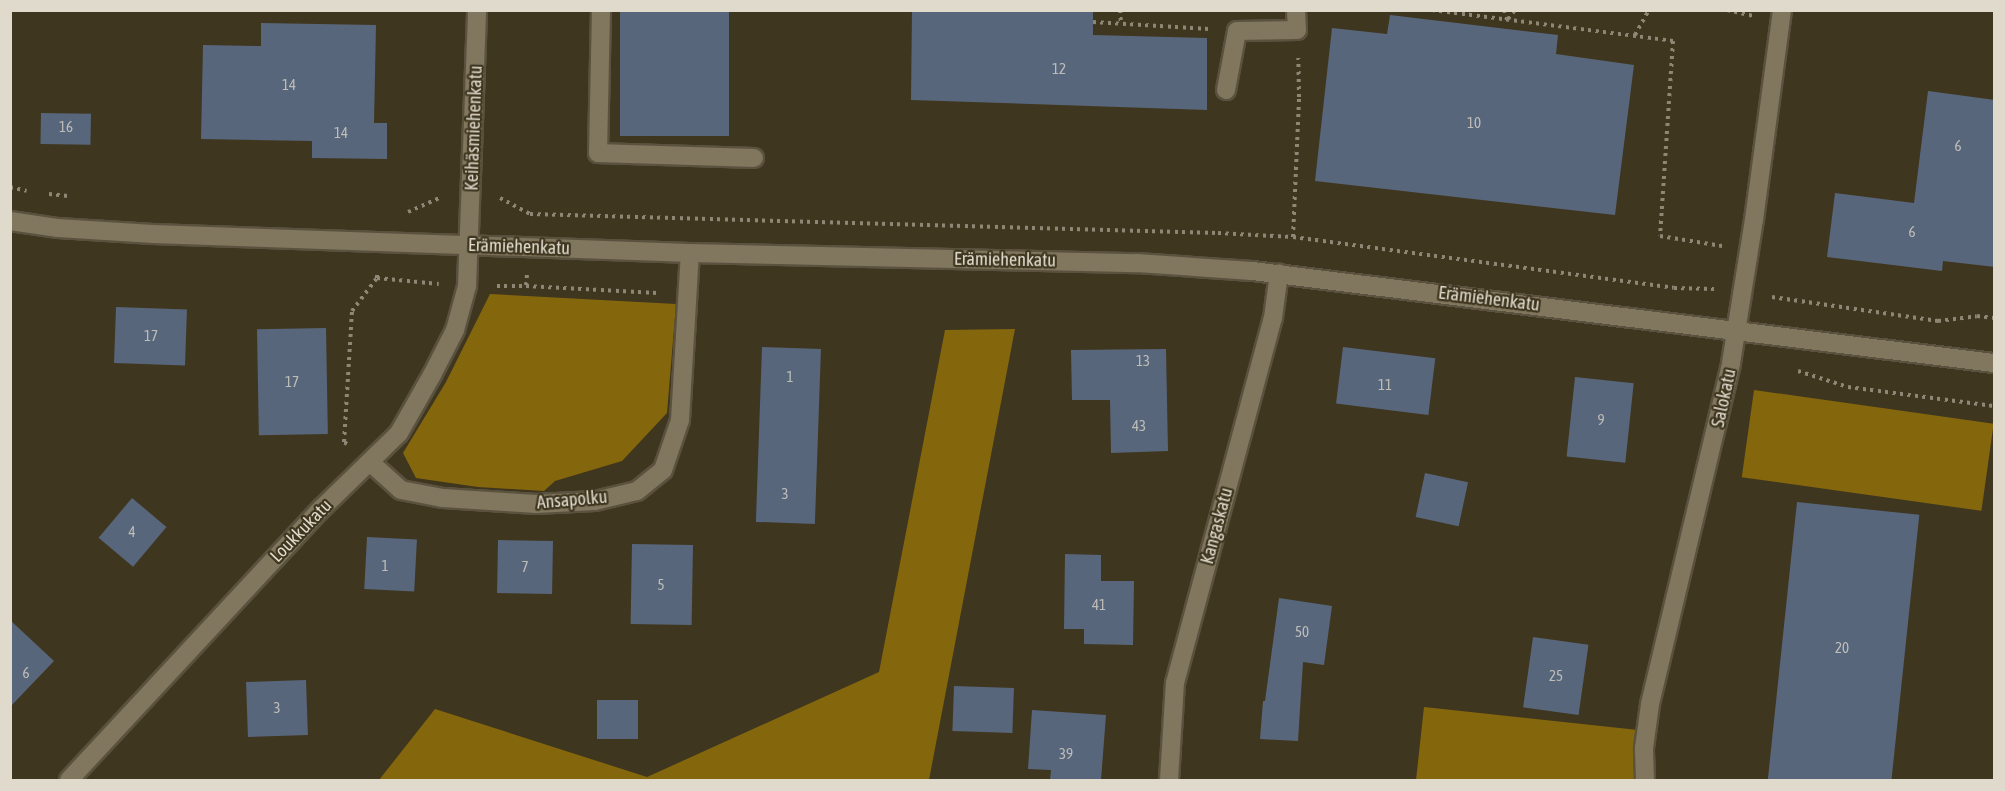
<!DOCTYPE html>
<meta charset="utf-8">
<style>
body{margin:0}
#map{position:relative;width:2005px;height:791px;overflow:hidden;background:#3f361f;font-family:"Asap Condensed",sans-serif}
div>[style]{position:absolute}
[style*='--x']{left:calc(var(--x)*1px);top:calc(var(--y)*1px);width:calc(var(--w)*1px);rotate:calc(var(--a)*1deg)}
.forest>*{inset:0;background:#84660d;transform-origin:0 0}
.building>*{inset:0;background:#58667b;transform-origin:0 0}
.path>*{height:4px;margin-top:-2px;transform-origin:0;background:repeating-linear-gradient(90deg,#8f8775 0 3px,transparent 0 7.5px)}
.roads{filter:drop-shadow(2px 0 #5a523e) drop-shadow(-2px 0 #5a523e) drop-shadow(0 2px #5a523e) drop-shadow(0 -2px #5a523e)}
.minor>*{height:18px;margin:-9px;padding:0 9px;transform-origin:9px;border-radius:9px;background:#81765e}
span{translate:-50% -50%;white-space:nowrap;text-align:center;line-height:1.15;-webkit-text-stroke:4.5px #3f361f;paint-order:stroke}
.number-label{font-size:15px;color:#bebdb8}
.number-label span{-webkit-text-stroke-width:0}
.street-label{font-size:18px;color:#e0dacd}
.frame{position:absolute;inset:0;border:12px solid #e0dacd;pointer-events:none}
</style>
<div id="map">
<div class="forest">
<i style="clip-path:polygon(490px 294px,676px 304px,667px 413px,622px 461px,555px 481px,544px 491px,478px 487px,416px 478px,403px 453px,446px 382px)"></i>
<i style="clip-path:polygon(1015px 329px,929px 780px,379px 780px,435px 709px,647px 777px,879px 672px,945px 330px)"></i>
<i style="left:1754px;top:390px;width:242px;height:88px;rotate:8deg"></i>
<i style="clip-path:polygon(1424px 707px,1638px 730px,1638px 780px,1416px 780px)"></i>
</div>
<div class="building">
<i style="left:620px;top:10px;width:109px;height:126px"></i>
<i style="clip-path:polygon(912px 10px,1093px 10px,1093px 35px,1207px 38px,1207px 110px,911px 100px)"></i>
<i style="clip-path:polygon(1390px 15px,1558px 35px,1556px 54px,1634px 65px,1615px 215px,1315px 181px,1332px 28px,1387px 34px)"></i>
<i style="clip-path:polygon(261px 23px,376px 25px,374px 123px,387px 123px,387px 159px,312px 158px,312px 141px,201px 139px,203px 45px,261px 46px)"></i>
<i style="clip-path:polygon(1928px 91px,1995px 100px,1995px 267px,1943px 261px,1942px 271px,1827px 257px,1835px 193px,1914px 203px)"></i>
<i style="left:41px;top:113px;width:50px;height:31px;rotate:1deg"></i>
<i style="left:116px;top:307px;width:71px;height:56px;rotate:2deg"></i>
<i style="left:326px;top:328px;width:106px;height:69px;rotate:89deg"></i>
<i style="left:762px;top:347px;width:59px;height:175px;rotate:2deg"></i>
<i style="left:1343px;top:347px;width:93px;height:57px;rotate:7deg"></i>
<i style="clip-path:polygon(1166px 349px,1168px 451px,1111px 453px,1110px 400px,1072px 400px,1071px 350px)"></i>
<i style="left:1575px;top:377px;width:59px;height:80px;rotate:6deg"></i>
<i style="left:1425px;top:473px;width:44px;height:45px;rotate:12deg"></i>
<i style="left:132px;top:498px;width:45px;height:52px;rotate:40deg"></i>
<i style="left:1797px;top:502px;width:123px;height:280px;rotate:6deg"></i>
<i style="left:367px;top:537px;width:50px;height:52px;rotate:3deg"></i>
<i style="left:498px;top:540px;width:55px;height:53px;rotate:1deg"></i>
<i style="left:632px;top:544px;width:61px;height:80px;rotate:1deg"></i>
<i style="clip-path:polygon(1065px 554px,1101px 555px,1101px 581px,1134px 581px,1133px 645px,1084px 644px,1084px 629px,1064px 629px)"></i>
<i style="clip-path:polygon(1279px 598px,1332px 606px,1324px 665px,1303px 662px,1298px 741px,1260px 739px,1263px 701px,1265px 701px)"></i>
<i style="clip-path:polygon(10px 620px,54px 661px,10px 707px)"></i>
<i style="left:1533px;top:637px;width:56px;height:71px;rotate:8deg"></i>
<i style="left:306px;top:680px;width:55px;height:60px;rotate:88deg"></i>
<i style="left:954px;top:686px;width:60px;height:45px;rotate:2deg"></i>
<i style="left:597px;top:700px;width:41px;height:39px"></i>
<i style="clip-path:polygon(1032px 710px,1106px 715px,1101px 780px,1050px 780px,1051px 770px,1028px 769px)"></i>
</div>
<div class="path">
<i style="--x:1120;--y:10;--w:14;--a:86"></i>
<i style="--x:1432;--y:10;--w:243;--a:7.3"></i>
<i style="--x:1673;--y:41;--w:195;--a:93.8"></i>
<i style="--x:1660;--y:236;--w:63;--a:9.2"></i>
<i style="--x:1504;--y:10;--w:10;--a:73"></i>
<i style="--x:1727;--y:10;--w:27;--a:13"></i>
<i style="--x:1508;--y:19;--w:11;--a:-52"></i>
<i style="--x:1093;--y:22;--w:116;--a:3.5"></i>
<i style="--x:1635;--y:35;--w:29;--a:-61"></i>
<i style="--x:10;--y:187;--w:17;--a:13"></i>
<i style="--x:49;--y:194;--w:19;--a:6"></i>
<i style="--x:500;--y:198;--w:34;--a:28"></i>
<i style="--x:530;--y:214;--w:688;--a:1.58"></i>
<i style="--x:1218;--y:233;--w:75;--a:3.1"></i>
<i style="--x:1293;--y:237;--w:384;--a:7.6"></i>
<i style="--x:1674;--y:288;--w:40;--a:1.4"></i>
<i style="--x:408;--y:212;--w:37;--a:-24"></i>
<i style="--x:1293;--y:237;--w:140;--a:-87.5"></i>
<i style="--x:1299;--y:97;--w:39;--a:-91"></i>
<i style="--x:527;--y:275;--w:11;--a:95"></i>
<i style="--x:526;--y:286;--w:131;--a:3.1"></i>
<i style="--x:377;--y:278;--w:62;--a:5.5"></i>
<i style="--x:497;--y:286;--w:29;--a:0"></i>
<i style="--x:1772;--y:297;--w:168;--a:8.2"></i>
<i style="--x:1938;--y:321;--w:39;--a:-7"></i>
<i style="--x:1977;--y:316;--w:17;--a:7"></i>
<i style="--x:1798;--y:371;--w:52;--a:17.7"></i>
<i style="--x:1848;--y:387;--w:147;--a:7.4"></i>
<i style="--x:347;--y:444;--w:4;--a:-146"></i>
<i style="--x:344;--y:442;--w:131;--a:-86.5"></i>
<i style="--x:352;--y:311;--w:41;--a:-52.9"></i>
<i style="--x:377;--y:278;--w:6;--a:-90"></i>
</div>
<div class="roads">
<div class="minor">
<i style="--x:601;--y:10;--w:143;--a:91.2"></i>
<i style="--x:598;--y:153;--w:156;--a:1.8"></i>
<i style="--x:1226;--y:90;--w:60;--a:-79.4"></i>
<i style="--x:1237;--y:31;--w:60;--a:-1"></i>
<i style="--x:1297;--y:30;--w:20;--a:-93"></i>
<i style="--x:10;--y:221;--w:49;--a:8.3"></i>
<i style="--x:58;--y:228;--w:95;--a:3.6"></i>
<i style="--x:153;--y:234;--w:537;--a:2.03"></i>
<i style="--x:690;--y:253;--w:447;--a:1.3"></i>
<i style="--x:1137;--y:263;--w:115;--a:4"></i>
<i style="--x:1252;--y:271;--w:748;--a:7.07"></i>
<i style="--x:371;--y:463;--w:40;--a:42"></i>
<i style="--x:401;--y:490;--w:43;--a:10.8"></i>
<i style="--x:443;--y:498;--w:93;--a:3.7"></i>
<i style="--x:536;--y:504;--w:59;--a:-2.9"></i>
<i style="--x:595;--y:501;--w:43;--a:-13.4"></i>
<i style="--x:637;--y:491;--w:33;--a:-39"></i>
<i style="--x:663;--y:470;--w:53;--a:-71.2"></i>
<i style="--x:680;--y:420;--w:167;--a:-86.6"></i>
<i style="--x:69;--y:780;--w:371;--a:-47.1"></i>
<i style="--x:322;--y:508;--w:107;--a:-44.2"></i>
<i style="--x:399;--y:433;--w:67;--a:-60.4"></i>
<i style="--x:432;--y:375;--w:51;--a:-62.9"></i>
<i style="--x:455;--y:330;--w:46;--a:-74.7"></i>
<i style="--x:467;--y:286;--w:276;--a:-87.9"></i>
<i style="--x:1169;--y:780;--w:97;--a:-86.5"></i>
<i style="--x:1175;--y:683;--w:378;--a:-75"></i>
<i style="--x:1273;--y:318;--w:45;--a:-82.4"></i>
<i style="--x:1645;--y:780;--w:32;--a:-92"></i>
<i style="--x:1644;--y:748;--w:44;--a:-82.2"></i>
<i style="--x:1650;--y:704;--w:350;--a:-76.6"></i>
<i style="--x:1731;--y:363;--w:145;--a:-80.9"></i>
<i style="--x:1754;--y:220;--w:212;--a:-82.4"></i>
</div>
</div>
<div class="number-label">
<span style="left:1059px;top:69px">12</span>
<span style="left:289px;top:85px">14</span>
<span style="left:1474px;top:123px">10</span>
<span style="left:66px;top:127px">16</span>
<span style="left:341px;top:133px">14</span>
<span style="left:1958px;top:146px">6</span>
<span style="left:1912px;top:232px">6</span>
<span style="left:151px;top:336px">17</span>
<span style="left:1143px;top:361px">13</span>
<span style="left:790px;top:377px">1</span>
<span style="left:292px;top:382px">17</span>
<span style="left:1385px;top:385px">11</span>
<span style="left:1601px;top:420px">9</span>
<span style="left:1139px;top:426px">43</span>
<span style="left:785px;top:494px">3</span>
<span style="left:132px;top:532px">4</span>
<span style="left:385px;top:566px">1</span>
<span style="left:525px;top:567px">7</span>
<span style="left:661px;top:585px">5</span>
<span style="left:1099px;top:605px">41</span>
<span style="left:1302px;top:632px">50</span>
<span style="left:1842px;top:648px">20</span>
<span style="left:26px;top:673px">6</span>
<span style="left:1556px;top:676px">25</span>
<span style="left:277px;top:708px">3</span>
<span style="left:1066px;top:754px">39</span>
</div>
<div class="street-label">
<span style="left:474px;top:128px;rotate:-88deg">Keihäsmiehenkatu</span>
<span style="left:519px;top:247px;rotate:2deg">Erämiehenkatu</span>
<span style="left:1005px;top:260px;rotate:1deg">Erämiehenkatu</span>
<span style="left:1489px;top:299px;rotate:7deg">Erämiehenkatu</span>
<span style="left:1724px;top:398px;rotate:-78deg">Salokatu</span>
<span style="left:572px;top:500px;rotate:-5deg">Ansapolku</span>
<span style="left:1217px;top:526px;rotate:-75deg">Kangaskatu</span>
<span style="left:301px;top:531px;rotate:-46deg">Loukkukatu</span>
</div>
<div class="frame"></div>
</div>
